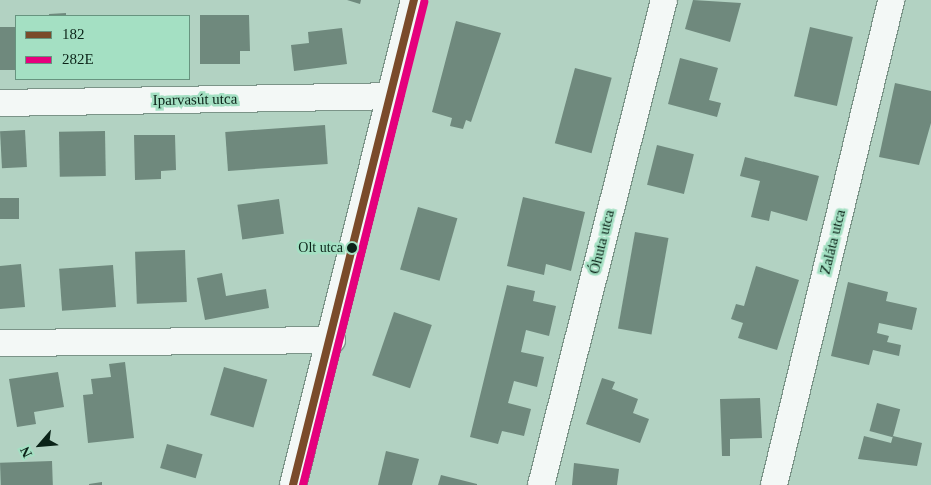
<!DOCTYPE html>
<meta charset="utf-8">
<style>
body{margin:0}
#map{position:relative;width:931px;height:485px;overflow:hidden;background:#b2d2c2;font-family:Georgia,serif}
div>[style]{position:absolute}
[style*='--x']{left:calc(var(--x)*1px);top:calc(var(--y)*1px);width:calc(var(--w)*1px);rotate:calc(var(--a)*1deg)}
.building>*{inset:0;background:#6f897d;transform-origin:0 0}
.roads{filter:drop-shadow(1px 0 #7b9488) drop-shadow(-1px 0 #7b9488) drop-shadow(0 1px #7b9488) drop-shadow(0 -1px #7b9488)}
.minor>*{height:26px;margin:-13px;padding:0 13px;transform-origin:13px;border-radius:13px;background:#f3f8f6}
.bus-1>*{height:8px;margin:-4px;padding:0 4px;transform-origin:4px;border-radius:4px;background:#7a4b2a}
.bus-2>*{height:8px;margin:-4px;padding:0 4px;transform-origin:4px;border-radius:4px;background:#e5007d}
.dots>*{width:14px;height:14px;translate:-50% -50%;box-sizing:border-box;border:2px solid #a4e0c3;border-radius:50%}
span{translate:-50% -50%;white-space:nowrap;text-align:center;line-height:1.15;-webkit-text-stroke:5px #a4e0c3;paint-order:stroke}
.bus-label{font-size:14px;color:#0b2318}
.right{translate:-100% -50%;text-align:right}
.street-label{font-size:15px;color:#0b2318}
.legend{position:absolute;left:15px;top:15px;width:175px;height:65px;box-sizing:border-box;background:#a4e0c3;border:1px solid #67947f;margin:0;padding:6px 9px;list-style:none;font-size:15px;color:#0b2318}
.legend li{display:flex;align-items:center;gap:10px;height:25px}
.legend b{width:25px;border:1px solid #67947f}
.north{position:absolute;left:15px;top:420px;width:50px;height:50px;-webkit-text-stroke:4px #a4e0c3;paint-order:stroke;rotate:243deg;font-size:14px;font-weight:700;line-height:20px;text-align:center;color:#0b2318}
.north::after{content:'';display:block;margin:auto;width:18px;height:22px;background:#0b2318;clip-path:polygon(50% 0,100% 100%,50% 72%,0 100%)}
</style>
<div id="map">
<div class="building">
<i style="clip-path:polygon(347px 0,361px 0,360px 4px)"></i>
<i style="clip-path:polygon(693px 0,741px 3px,730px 42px,685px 29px)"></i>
<i style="clip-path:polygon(66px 13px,66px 16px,49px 16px,49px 14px)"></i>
<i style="clip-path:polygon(200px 15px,249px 15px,250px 51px,240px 51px,240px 64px,200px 64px)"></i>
<i style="clip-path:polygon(456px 21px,501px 33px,471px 122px,466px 120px,463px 129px,450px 126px,452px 118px,432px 112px)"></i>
<i style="left:0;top:27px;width:16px;height:43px"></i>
<i style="left:810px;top:27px;width:44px;height:71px;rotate:13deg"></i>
<i style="clip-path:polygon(342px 28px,347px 64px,294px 71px,291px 45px,309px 43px,308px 32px)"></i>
<i style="clip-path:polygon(680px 58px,718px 68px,709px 100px,721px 103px,717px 117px,668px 104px)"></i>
<i style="left:575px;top:68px;width:38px;height:78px;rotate:15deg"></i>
<i style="clip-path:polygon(895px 83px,931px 91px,931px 123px,919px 165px,879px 157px)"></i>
<i style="left:325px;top:125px;width:39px;height:100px;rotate:86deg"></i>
<i style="left:25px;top:130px;width:37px;height:25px;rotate:87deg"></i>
<i style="left:105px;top:131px;width:45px;height:46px;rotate:89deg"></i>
<i style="clip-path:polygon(134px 135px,175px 135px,176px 170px,161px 171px,161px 179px,135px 180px)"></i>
<i style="left:657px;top:145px;width:38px;height:41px;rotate:14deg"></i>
<i style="clip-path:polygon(745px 157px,819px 176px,807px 221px,771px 211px,769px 221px,751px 217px,760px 181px,740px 176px)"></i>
<i style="clip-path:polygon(523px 197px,585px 212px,571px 271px,546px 264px,544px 275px,507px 266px)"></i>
<i style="left:0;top:198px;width:19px;height:21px"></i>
<i style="left:279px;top:199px;width:35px;height:42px;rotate:82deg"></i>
<i style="left:418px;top:207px;width:41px;height:65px;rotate:16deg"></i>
<i style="left:635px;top:232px;width:34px;height:98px;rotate:10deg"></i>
<i style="left:185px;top:250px;width:52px;height:50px;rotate:88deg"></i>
<i style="clip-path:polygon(21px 264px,25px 307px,0 309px,0 266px)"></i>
<i style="left:113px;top:265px;width:42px;height:54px;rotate:86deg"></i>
<i style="clip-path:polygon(756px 266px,799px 280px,777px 350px,738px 338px,743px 323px,731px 319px,736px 304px,744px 306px)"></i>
<i style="clip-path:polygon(222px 273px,226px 296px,266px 289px,269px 308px,205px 320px,197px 278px)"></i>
<i style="clip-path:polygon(848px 282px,888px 292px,886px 301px,917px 308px,912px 330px,879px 323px,877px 333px,889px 336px,887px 342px,901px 345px,899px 356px,873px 350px,869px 365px,831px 356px)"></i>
<i style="clip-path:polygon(507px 285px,535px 291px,533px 301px,556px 306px,549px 336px,526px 330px,521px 352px,544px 357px,537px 387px,514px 381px,508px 403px,531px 409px,524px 436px,502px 431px,498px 444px,470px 437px)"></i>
<i style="left:394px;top:312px;width:40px;height:67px;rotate:19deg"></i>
<i style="clip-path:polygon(125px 362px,134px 438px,88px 443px,83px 395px,93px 394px,91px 379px,111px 377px,109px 364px)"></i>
<i style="left:224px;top:367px;width:45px;height:50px;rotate:16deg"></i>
<i style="clip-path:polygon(58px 372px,64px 407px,34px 412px,36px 424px,17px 427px,9px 379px)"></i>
<i style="clip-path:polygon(602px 378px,615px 382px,612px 389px,638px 399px,633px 413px,649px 419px,640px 443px,586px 424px)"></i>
<i style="clip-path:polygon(760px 398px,762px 438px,730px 439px,730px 456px,722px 456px,720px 399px)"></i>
<i style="left:877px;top:403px;width:24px;height:29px;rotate:15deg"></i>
<i style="clip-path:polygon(864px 436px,891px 443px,893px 436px,922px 443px,917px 466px,858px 459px)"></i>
<i style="left:167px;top:444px;width:37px;height:25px;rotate:16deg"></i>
<i style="clip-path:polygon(386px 451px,419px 459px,412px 485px,378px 485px)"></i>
<i style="left:52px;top:461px;width:24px;height:52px;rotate:88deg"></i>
<i style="clip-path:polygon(574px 463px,619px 469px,617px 485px,572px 485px)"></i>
<i style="clip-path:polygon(441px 475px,477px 484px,477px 485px,438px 485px)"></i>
<i style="clip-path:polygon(102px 482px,102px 485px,89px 485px,89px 484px)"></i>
</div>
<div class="roads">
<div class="minor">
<i style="--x:0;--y:103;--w:390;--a:-1"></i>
<i style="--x:0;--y:343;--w:332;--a:-0.5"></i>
<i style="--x:293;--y:485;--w:500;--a:-76"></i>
<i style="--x:541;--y:485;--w:500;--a:-75.77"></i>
<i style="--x:774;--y:485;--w:499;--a:-76.4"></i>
</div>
</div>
<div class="bus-1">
<i style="--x:293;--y:485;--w:500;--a:-76"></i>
</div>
<div class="bus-2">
<i style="--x:303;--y:485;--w:498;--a:-75.9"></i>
</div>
<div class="dots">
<i style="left:352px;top:248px;background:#0b2318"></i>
</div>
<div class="bus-label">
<span class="right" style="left:343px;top:248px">Olt utca</span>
</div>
<div class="street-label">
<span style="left:195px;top:100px;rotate:-1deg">Iparvasút utca</span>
<span style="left:602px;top:242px;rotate:-76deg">Óhuta utca</span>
<span style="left:833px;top:242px;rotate:-76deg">Zaláta utca</span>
</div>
<ul class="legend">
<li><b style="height:6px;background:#7a4b2a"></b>182</li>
<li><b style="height:6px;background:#e5007d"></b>282E</li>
</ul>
<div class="north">N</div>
</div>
